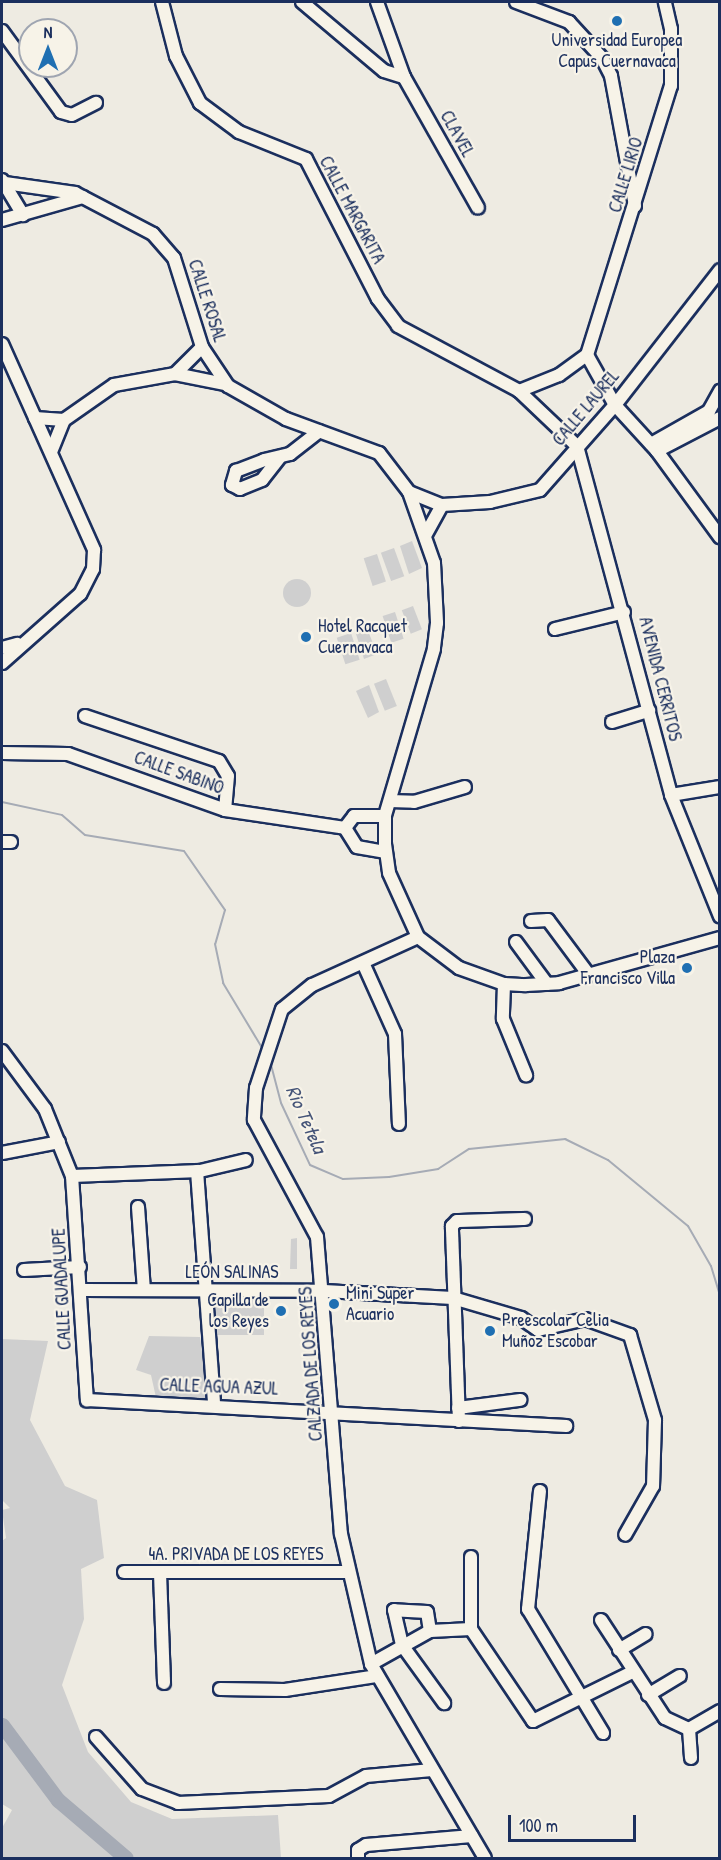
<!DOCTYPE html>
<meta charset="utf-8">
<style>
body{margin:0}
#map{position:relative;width:721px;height:1860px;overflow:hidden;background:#eeebe2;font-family:"Patrick Hand",sans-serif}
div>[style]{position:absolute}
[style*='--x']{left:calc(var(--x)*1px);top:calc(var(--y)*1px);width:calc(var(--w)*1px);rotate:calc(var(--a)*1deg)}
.green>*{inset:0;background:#cfcfcf;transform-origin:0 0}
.round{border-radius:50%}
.stream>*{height:2px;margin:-1px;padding:0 1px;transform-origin:1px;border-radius:1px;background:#a6abb5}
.river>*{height:15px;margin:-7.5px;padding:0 7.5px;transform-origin:7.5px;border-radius:7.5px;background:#a6abb5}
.roads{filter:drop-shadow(2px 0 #1b2f5e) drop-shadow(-2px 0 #1b2f5e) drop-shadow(0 2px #1b2f5e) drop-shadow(0 -2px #1b2f5e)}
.minor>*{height:12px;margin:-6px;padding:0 6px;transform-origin:6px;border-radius:6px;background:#f7f3e8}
.dots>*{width:16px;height:16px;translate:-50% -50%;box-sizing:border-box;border:3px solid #f7f3e8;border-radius:50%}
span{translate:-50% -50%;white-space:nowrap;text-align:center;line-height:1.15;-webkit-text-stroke:4.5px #f7f3e8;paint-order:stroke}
.poi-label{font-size:18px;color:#1b2f5e}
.left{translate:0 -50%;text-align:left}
.right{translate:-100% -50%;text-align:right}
.street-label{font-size:18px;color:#1b2f5e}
.water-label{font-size:20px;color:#455478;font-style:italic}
.frame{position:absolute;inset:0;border:3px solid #1b2f5e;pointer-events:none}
.north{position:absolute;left:18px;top:18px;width:60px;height:60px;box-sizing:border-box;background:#f7f3e8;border:2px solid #9fa5b1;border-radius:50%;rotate:0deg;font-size:16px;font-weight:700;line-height:24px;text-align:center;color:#1b2f5e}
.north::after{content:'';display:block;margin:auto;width:21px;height:27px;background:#1f6fb2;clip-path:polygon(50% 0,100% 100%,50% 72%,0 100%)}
.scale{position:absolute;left:508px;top:1815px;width:128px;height:27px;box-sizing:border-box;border:3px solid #1b2f5e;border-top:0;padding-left:8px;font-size:18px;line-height:21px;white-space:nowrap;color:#1b2f5e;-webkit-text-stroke:4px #f7f3e8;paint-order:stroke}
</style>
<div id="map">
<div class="green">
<i style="clip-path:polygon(412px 541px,422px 568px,409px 574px,400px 546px)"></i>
<i style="left:394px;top:548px;width:30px;height:14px;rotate:70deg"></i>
<i style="left:377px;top:554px;width:29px;height:14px;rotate:72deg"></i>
<i class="round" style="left:283px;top:579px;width:28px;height:28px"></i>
<i style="left:413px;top:606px;width:25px;height:12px;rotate:69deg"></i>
<i style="left:395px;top:612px;width:28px;height:13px;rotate:72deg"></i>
<i style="clip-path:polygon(367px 628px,377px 654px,364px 659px,355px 631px)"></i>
<i style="left:351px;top:633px;width:28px;height:15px;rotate:72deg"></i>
<i style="left:386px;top:679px;width:29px;height:13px;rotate:68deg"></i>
<i style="clip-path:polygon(369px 685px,379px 712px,368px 718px,356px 691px)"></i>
<i style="clip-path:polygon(297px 1238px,297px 1269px,290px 1269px,291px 1239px)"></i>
<i style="left:207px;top:1293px;width:57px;height:42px"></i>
<i style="clip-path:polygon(149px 1336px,200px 1337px,209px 1403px,157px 1402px,151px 1375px,136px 1370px)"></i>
<i style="clip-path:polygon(2px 1339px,48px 1341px,30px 1420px,65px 1486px,97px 1500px,104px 1558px,81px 1569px,84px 1619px,62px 1685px,88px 1752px,131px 1802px,172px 1819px,278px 1815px,281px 1858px,2px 1858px,2px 1828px,12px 1810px,2px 1804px,2px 1541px,6px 1538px,2px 1510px,10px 1508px,2px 1500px)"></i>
</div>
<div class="stream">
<i style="--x:2;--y:802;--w:61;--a:12.2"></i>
<i style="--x:62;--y:815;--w:30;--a:41"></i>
<i style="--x:85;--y:835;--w:100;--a:9.2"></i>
<i style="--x:184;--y:851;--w:72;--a:55.2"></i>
<i style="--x:225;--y:910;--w:35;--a:106"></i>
<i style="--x:215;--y:944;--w:40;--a:78"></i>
<i style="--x:223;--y:983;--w:79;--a:58.9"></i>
<i style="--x:270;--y:1061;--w:43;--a:75.3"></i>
<i style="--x:281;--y:1103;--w:68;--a:64.9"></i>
<i style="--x:310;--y:1165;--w:36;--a:23"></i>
<i style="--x:343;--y:1179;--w:46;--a:-2.5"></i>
<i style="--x:389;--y:1177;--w:50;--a:-9.3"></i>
<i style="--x:438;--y:1169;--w:37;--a:-33"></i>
<i style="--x:469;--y:1149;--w:97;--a:-5.9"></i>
<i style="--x:565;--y:1139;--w:48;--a:26"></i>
<i style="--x:608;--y:1160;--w:104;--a:39.5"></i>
<i style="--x:688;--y:1226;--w:46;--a:60.1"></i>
<i style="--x:711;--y:1266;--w:31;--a:73"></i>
<i style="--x:720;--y:1403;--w:18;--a:90"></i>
</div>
<div class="river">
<i style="--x:2;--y:1725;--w:94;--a:53.3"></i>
<i style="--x:58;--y:1800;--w:89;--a:40.5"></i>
</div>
<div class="roads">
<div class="minor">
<i style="--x:162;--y:2;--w:56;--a:75.5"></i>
<i style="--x:176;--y:56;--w:53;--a:62.9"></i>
<i style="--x:200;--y:103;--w:49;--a:36.6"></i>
<i style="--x:239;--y:132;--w:72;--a:21.9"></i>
<i style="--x:306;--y:159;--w:157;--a:62.8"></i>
<i style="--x:378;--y:299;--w:34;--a:53"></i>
<i style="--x:398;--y:326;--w:137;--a:28.2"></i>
<i style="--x:519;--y:391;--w:80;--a:43.5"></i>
<i style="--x:577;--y:446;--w:361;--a:74.9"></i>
<i style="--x:671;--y:795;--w:131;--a:68"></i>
<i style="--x:302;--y:2;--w:107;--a:40.1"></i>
<i style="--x:384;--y:71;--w:21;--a:17"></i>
<i style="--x:377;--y:2;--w:80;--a:70.2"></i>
<i style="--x:404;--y:77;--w:150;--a:60.5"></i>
<i style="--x:516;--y:2;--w:57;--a:20.7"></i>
<i style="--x:569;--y:22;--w:49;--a:47.5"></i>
<i style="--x:602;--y:58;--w:20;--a:63"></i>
<i style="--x:611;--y:76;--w:132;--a:79.5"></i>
<i style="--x:2;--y:31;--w:100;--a:53.9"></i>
<i style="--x:61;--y:112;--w:11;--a:15"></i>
<i style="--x:72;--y:115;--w:27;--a:-27"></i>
<i style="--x:2;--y:180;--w:41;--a:59"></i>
<i style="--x:5;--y:183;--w:71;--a:8.1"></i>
<i style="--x:75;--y:193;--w:88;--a:27.7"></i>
<i style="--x:153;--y:234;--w:32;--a:49"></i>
<i style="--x:174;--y:258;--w:93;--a:72.5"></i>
<i style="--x:202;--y:347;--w:47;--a:56.3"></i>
<i style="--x:228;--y:386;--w:67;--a:29.6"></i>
<i style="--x:286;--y:419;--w:99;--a:20.1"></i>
<i style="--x:379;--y:453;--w:49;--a:52.4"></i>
<i style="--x:409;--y:492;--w:75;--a:70.6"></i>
<i style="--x:434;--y:563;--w:60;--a:87.1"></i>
<i style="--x:437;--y:623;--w:26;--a:97"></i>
<i style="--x:434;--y:649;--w:174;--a:106.4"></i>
<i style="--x:385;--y:816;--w:28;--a:90"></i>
<i style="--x:385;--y:844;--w:29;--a:82"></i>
<i style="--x:389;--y:873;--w:70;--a:65.6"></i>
<i style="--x:418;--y:937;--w:51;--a:37.1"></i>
<i style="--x:459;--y:968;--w:48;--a:19.6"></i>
<i style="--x:504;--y:984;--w:22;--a:3"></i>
<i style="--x:526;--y:985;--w:33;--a:-3"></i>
<i style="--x:559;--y:983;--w:167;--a:-15.6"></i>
<i style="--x:2;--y:220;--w:84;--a:-15.9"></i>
<i style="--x:2;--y:344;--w:226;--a:65.9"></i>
<i style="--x:94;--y:550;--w:19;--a:93"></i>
<i style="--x:93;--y:569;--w:28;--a:117"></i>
<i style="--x:80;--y:594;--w:104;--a:138.5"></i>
<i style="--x:587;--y:355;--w:282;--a:-72.7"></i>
<i style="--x:671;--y:86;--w:57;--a:-90"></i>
<i style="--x:671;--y:29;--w:28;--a:-103"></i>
<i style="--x:587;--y:355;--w:57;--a:60.8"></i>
<i style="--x:615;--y:405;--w:62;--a:47.6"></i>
<i style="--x:657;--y:451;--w:107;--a:53.8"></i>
<i style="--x:175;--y:374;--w:38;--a:-45"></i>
<i style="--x:519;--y:391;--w:43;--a:-21.8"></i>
<i style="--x:559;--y:375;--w:34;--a:-36"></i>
<i style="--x:35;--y:418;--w:29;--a:4"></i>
<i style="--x:651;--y:444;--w:67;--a:-29.6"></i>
<i style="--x:709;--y:411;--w:23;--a:-61"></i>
<i style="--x:657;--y:451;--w:71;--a:-27.6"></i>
<i style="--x:51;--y:452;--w:35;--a:-68"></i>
<i style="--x:64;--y:420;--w:61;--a:-35"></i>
<i style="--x:114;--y:385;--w:62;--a:-10.2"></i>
<i style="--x:175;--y:374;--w:50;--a:11.5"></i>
<i style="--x:280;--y:457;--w:29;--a:128"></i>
<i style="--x:262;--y:480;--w:24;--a:158"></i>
<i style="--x:240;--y:489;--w:9;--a:-153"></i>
<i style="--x:232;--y:485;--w:15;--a:-74"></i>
<i style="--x:236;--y:471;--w:30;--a:-21"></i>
<i style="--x:264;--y:460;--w:27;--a:-13"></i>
<i style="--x:290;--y:454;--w:37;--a:-38"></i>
<i style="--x:409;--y:492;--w:35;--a:22"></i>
<i style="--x:442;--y:505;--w:48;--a:-3.6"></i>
<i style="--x:490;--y:502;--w:51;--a:-13.5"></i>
<i style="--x:540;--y:490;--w:113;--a:-48.6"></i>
<i style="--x:615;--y:405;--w:171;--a:-52.1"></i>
<i style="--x:426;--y:534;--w:33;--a:-61"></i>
<i style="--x:555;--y:629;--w:71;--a:-13.8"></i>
<i style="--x:2;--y:648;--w:16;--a:-15"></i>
<i style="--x:85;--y:716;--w:141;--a:18.6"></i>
<i style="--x:219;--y:761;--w:17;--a:59"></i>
<i style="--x:228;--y:776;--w:34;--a:95"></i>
<i style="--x:612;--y:722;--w:39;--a:-17"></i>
<i style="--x:2;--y:753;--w:66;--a:0.9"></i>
<i style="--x:68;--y:754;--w:167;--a:19.6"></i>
<i style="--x:225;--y:810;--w:121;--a:8.5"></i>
<i style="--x:671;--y:795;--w:50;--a:-9.3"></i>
<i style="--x:390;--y:801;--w:24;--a:2"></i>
<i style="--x:414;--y:802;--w:53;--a:-16.4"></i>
<i style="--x:385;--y:816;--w:31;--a:180"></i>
<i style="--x:354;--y:816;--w:15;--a:127"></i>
<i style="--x:345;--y:828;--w:22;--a:58"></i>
<i style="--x:357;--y:847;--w:28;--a:10"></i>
<i style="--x:2;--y:842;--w:9;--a:0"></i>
<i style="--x:531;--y:921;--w:17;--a:-3"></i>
<i style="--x:548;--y:920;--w:69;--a:53.3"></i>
<i style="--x:418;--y:937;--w:116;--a:155.6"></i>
<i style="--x:312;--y:985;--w:38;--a:141"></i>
<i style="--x:282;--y:1009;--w:83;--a:108.2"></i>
<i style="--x:256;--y:1088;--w:32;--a:94"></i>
<i style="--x:254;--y:1120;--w:133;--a:61.7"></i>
<i style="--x:317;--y:1237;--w:298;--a:85.4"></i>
<i style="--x:341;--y:1534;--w:133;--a:77"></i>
<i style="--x:371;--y:1664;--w:225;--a:59.6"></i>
<i style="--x:516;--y:942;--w:52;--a:53.6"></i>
<i style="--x:364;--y:965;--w:76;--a:65.8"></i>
<i style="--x:395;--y:1034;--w:90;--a:87.5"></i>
<i style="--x:504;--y:984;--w:35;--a:92"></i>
<i style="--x:503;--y:1019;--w:61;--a:67.7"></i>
<i style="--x:2;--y:1051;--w:72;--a:53.4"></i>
<i style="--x:45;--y:1109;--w:72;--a:68.1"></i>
<i style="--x:72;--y:1176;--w:225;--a:86.2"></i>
<i style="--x:87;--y:1400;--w:480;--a:3.1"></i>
<i style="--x:2;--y:1153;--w:58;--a:-10.9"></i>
<i style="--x:197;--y:1171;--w:234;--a:85.8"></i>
<i style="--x:72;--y:1176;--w:128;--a:-2.2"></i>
<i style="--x:200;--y:1171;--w:47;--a:-13.4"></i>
<i style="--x:138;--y:1207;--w:83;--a:85.9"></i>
<i style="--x:24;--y:1270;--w:56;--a:-3.1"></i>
<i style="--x:82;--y:1290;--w:242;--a:0.2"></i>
<i style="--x:324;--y:1291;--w:129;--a:3.1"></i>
<i style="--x:453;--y:1298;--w:71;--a:16.4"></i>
<i style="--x:521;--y:1318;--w:21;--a:35"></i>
<i style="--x:538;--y:1330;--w:48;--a:-13.2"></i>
<i style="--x:585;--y:1319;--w:48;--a:19.6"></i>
<i style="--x:630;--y:1335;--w:89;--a:73.6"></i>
<i style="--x:655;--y:1420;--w:66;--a:91.7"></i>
<i style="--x:653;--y:1486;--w:56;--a:119.7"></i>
<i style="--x:458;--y:1408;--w:63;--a:-7.4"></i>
<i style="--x:459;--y:1421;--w:195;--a:-92.1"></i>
<i style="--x:452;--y:1226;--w:7;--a:-45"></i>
<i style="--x:457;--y:1221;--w:68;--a:-1.7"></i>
<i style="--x:540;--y:1491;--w:119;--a:95.8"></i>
<i style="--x:528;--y:1609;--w:145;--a:58.8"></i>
<i style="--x:124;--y:1572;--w:224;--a:0"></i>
<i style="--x:160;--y:1573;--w:110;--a:87.9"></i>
<i style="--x:601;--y:1620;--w:117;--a:56.9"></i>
<i style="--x:665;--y:1718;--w:26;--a:25"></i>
<i style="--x:471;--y:1629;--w:72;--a:-90"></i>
<i style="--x:430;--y:1631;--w:19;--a:-99"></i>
<i style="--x:427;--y:1612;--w:33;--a:-177"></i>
<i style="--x:394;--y:1610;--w:36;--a:77"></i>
<i style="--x:402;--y:1645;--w:72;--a:54.1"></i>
<i style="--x:619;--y:1650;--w:31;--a:-31"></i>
<i style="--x:371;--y:1664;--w:68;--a:-29.2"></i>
<i style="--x:430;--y:1631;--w:41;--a:-2.8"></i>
<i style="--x:471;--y:1629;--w:111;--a:56"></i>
<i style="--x:533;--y:1721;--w:110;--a:-26.3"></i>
<i style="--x:220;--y:1689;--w:65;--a:0.9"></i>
<i style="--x:285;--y:1690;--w:92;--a:-8.7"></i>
<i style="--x:648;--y:1695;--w:37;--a:-31"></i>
<i style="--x:689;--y:1729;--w:36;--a:-30"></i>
<i style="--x:689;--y:1729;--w:29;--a:86"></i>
<i style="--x:96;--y:1737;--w:69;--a:48.5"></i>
<i style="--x:142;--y:1789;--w:39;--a:21"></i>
<i style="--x:178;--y:1803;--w:151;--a:-2.7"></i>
<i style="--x:329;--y:1796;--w:42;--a:-28.4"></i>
<i style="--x:366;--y:1776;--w:66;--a:-5.2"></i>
<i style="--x:358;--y:1858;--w:8;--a:-90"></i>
<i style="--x:358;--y:1850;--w:9;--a:-32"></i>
<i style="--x:366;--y:1845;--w:106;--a:-4.9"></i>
</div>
</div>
<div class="dots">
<i style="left:617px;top:21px;background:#1f6fb2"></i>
<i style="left:306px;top:637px;background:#1f6fb2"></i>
<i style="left:687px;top:968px;background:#1f6fb2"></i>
<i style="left:334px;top:1304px;background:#1f6fb2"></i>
<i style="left:281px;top:1311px;background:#1f6fb2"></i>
<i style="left:490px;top:1331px;background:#1f6fb2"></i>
</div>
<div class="poi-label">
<span style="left:617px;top:51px">Universidad Europea<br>Capus Cuernavaca</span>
<span class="left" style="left:318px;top:637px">Hotel Racquet<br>Cuernavaca</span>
<span class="right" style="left:675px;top:968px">Plaza<br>Francisco Villa</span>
<span class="left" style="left:346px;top:1304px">Mini Super<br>Acuario</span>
<span class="right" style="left:269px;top:1311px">Capilla de<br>los Reyes</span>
<span class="left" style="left:502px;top:1331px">Preescolar Celia<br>Muñoz Escobar</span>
</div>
<div class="street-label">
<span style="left:457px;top:134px;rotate:61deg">CLAVEL</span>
<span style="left:626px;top:175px;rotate:-73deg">CALLE LIRIO</span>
<span style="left:352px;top:210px;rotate:62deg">CALLE MARGARITA</span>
<span style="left:207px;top:301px;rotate:72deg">CALLE ROSAL</span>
<span style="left:586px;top:408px;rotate:-50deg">CALLE LAUREL</span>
<span style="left:660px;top:679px;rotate:76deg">AVENIDA CERRITOS</span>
<span style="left:179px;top:773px;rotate:20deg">CALLE SABINO</span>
<span style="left:232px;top:1272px">LEÓN SALINAS</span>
<span style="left:62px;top:1289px;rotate:-93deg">CALLE GUADALUPE</span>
<span style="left:311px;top:1364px;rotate:-94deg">CALZADA DE LOS REYES</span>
<span style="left:219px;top:1387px;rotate:2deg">CALLE AGUA AZUL</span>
<span style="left:236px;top:1554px">4A. PRIVADA DE LOS REYES</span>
</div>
<div class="water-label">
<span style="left:307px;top:1119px;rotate:66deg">Rio Tetela</span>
</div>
<div class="frame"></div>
<div class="north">N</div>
<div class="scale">100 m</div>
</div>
